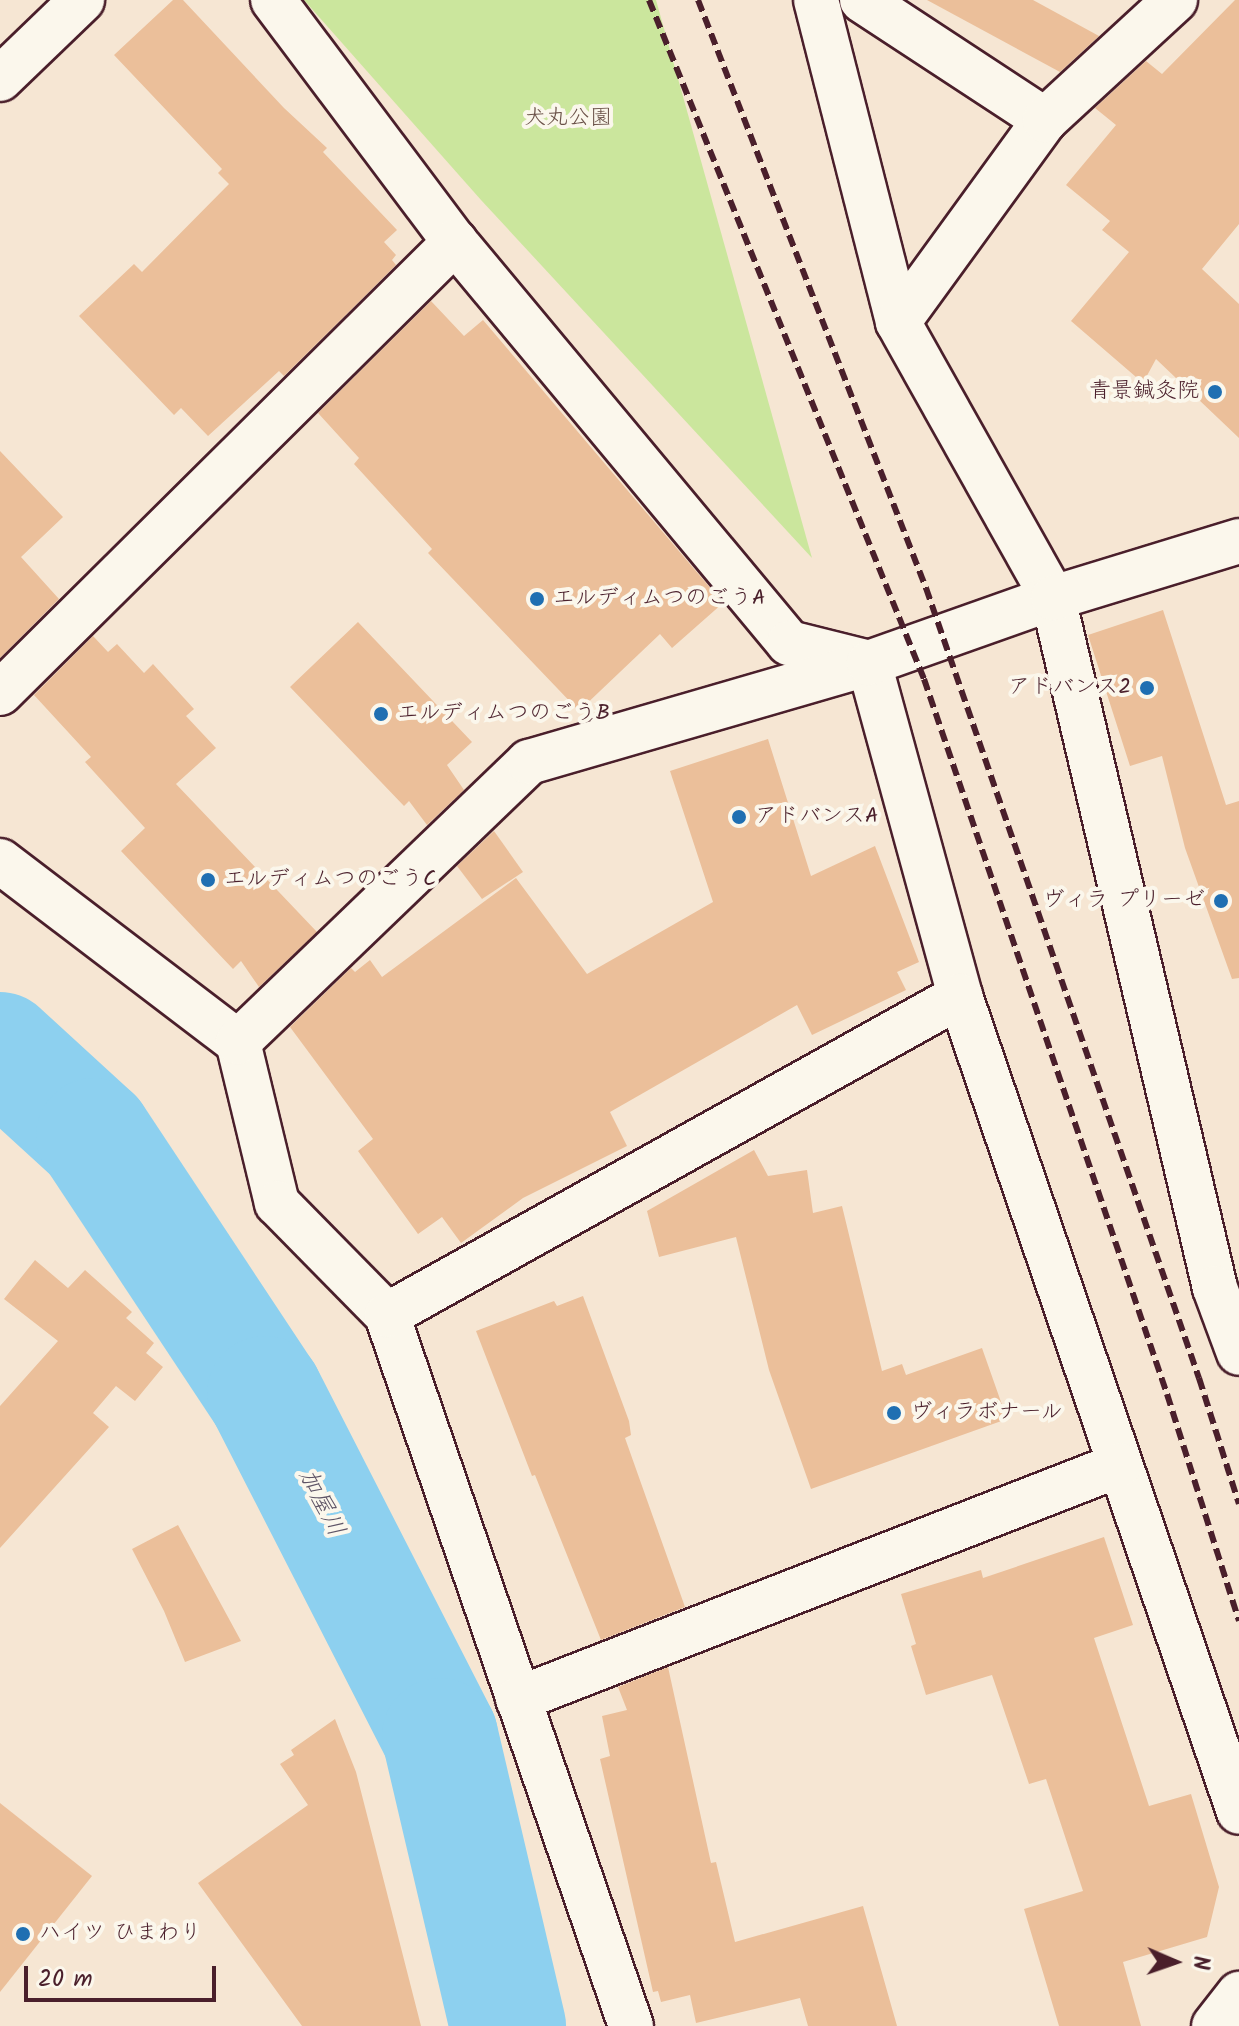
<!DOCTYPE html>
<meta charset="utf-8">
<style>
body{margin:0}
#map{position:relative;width:1239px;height:2026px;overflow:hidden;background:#f6e6d3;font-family:Kalam,"Klee One",sans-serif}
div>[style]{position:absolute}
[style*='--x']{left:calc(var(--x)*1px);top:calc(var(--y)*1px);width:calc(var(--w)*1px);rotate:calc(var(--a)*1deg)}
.green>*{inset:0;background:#cbe69d}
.river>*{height:116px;margin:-58px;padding:0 58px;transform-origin:58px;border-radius:58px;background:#8dd0ef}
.building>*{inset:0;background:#ebbf9a}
.roads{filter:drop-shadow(2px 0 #4a1f2b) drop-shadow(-2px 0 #4a1f2b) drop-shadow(0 2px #4a1f2b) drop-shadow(0 -2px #4a1f2b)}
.street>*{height:44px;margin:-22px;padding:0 22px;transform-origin:22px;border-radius:22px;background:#fbf7ec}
.rail>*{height:6px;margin-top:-3px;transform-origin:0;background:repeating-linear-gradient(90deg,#4a1f2b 0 12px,transparent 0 18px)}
.dots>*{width:22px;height:22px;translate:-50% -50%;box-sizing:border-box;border:4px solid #fbf7ec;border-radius:50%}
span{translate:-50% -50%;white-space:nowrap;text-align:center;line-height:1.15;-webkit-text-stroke:8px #fbf7ec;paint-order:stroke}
.park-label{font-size:22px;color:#6a5148}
.poi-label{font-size:22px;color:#4a1f2b}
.right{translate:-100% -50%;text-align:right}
.left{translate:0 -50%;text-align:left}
.water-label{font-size:24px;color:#5e5466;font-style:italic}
.north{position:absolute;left:1135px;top:1922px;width:80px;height:80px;-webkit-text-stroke:6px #fbf7ec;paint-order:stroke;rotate:92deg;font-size:22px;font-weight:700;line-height:32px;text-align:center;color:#4a1f2b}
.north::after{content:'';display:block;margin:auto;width:28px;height:36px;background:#4a1f2b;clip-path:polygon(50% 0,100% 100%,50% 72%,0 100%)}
.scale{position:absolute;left:24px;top:1966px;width:192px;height:36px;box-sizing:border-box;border:4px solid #4a1f2b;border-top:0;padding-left:10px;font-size:24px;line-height:28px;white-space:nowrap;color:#4a1f2b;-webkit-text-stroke:6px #fbf7ec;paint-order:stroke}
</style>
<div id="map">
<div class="green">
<i style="clip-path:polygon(304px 0,656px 0,812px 558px,481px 200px)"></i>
</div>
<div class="river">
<i style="--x:0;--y:1050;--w:127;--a:42.5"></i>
<i style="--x:94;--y:1136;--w:310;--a:56.5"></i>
<i style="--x:265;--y:1394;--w:384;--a:62.9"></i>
<i style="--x:440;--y:1736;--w:298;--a:76.8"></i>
</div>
<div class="building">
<i style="clip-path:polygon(173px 0,183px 0,284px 108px,327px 148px,323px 152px,397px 230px,384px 242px,396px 255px,392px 260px,396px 265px,284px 376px,279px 371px,208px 436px,181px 408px,174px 415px,79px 316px,134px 264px,142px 272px,229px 184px,218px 173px,222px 169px,114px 55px)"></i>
<i style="clip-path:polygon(927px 0,1033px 0,1099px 36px,1060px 72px)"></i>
<i style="clip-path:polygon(1235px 0,1239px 0,1239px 224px,1202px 269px,1239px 304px,1239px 438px,1156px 359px,1143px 383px,1071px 321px,1129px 252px,1102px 230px,1110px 221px,1066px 185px,1116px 125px,1095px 108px,1146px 61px,1162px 74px)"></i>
<i style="clip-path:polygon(431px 301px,464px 336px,483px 320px,723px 603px,672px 648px,660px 634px,579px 711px,428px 553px,432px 549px,354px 464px,359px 458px,318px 413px)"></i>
<i style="clip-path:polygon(0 451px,63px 517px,21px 557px,59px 599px,0 658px)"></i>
<i style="clip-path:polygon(1163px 610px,1226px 805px,1239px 801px,1239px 978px,1232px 979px,1185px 848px,1162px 756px,1130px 766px,1088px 635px)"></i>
<i style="clip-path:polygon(358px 622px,472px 742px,447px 765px,464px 790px,427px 825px,409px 801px,404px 806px,290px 687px)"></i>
<i style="clip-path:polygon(93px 636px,108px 652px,117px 644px,144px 673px,153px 664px,194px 709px,186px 716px,216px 748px,176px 784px,317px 932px,259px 987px,241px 961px,233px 969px,121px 851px,145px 828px,85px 762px,91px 757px,34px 695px)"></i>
<i style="clip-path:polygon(768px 739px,811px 876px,875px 846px,919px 962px,897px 972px,906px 990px,812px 1035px,797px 1005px,610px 1112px,627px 1146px,523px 1198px,461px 1243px,442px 1217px,418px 1234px,358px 1151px,373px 1139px,290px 1027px,351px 968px,355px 972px,370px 960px,382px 977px,516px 878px,587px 974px,713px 902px,670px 771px)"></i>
<i style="clip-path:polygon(494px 831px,523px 872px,482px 899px,457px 866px)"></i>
<i style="clip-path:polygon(754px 1150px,768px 1176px,807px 1170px,813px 1213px,842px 1206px,882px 1371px,902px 1364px,906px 1375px,982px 1348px,1007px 1419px,811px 1489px,769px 1370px,736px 1237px,659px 1257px,647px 1211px)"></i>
<i style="clip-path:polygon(35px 1260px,68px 1288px,85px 1270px,132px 1312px,126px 1318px,154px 1343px,146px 1353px,163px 1367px,135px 1401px,116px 1386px,93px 1413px,109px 1427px,0 1548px,0 1406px,58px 1341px,4px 1299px)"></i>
<i style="clip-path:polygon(583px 1296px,629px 1421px,631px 1435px,625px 1438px,685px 1607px,601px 1640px,535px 1475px,532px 1476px,476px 1331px,554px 1301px,557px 1306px)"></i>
<i style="clip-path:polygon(178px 1525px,241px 1641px,185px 1662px,164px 1611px,132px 1549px)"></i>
<i style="clip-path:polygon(1104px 1537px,1133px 1625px,1094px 1638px,1149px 1806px,1191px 1794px,1219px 1887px,1207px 1937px,1123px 1962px,1141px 2026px,1059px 2026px,1024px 1909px,1083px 1891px,1046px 1779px,1029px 1784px,992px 1675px,926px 1695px,911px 1646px,916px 1644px,901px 1594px,981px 1570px,983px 1578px)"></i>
<i style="clip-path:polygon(668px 1667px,711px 1863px,716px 1862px,735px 1942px,863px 1906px,897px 2026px,808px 2026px,800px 1998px,696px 2023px,690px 1995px,661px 2002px,658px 1991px,653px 1992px,600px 1759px,610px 1756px,602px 1716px,627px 1710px,618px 1687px)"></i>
<i style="clip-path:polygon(335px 1719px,356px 1772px,421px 2026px,302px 2026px,198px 1883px,308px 1805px,280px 1764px,294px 1755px,291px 1750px)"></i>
<i style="clip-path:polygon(0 1803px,92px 1876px,0 1992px)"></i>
</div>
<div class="roads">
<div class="street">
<i style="--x:273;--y:0;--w:303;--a:53.1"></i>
<i style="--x:455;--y:242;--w:522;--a:50.21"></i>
<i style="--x:789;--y:643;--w:82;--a:14"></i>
<i style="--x:869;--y:663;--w:345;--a:74.7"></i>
<i style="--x:960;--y:996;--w:862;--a:71.12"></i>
<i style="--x:816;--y:0;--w:332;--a:75.7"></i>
<i style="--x:898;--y:322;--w:317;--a:60.7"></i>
<i style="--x:1053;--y:598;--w:709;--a:76.79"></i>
<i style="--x:1215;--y:1288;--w:69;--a:69.7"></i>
<i style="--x:862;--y:0;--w:219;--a:33.3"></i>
<i style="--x:0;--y:79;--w:114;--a:-43.9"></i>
<i style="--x:898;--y:322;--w:250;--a:-54"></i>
<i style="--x:1045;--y:120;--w:177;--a:-42.7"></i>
<i style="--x:0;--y:693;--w:641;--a:-44.75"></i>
<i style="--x:0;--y:861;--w:299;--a:37.3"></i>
<i style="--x:238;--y:1042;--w:166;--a:76.4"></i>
<i style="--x:277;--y:1203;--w:157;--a:45.5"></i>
<i style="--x:387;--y:1315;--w:752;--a:71.06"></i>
<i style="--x:238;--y:1042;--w:404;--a:-43.9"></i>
<i style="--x:529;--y:762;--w:354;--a:-16.2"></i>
<i style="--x:869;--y:663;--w:195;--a:-19.5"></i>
<i style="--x:1053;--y:598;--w:195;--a:-17"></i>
<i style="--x:387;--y:1315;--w:656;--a:-29.11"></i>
<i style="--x:518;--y:1699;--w:645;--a:-21.27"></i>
<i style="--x:1214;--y:2026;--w:41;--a:-52"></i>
</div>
</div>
<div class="rail">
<i style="--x:649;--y:0;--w:733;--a:67.95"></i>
<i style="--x:924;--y:679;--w:755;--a:71.23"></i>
<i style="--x:1167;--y:1394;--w:238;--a:72.4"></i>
<i style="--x:698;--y:0;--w:631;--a:68.81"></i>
<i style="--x:926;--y:588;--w:836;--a:70.94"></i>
<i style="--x:1199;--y:1378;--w:132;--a:72.4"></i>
</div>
<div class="dots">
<i style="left:1215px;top:392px;background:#1f6fb2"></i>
<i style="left:537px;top:599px;background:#1f6fb2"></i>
<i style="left:1147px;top:688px;background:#1f6fb2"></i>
<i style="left:381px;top:714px;background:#1f6fb2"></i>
<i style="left:739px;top:817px;background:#1f6fb2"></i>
<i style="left:208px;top:880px;background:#1f6fb2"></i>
<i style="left:1221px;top:901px;background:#1f6fb2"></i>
<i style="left:894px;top:1413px;background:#1f6fb2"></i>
<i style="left:23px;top:1934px;background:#1f6fb2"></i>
</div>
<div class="park-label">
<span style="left:568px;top:119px">犬丸公園</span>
</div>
<div class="poi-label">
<span class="right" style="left:1199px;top:392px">青景鍼灸院</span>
<span class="left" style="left:553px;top:599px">エルディムつのごうA</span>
<span class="right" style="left:1131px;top:688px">アドバンス2</span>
<span class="left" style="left:397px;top:714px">エルディムつのごうB</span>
<span class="left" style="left:755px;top:817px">アドバンスA</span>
<span class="left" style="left:224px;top:880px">エルディムつのごうC</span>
<span class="right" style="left:1205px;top:901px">ヴィラ プリーゼ</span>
<span class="left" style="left:910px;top:1413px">ヴィラボナール</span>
<span class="left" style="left:39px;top:1934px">ハイツ ひまわり</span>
</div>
<div class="water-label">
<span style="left:321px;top:1503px;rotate:63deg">加屋川</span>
</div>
<div class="north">N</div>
<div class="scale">20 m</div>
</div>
